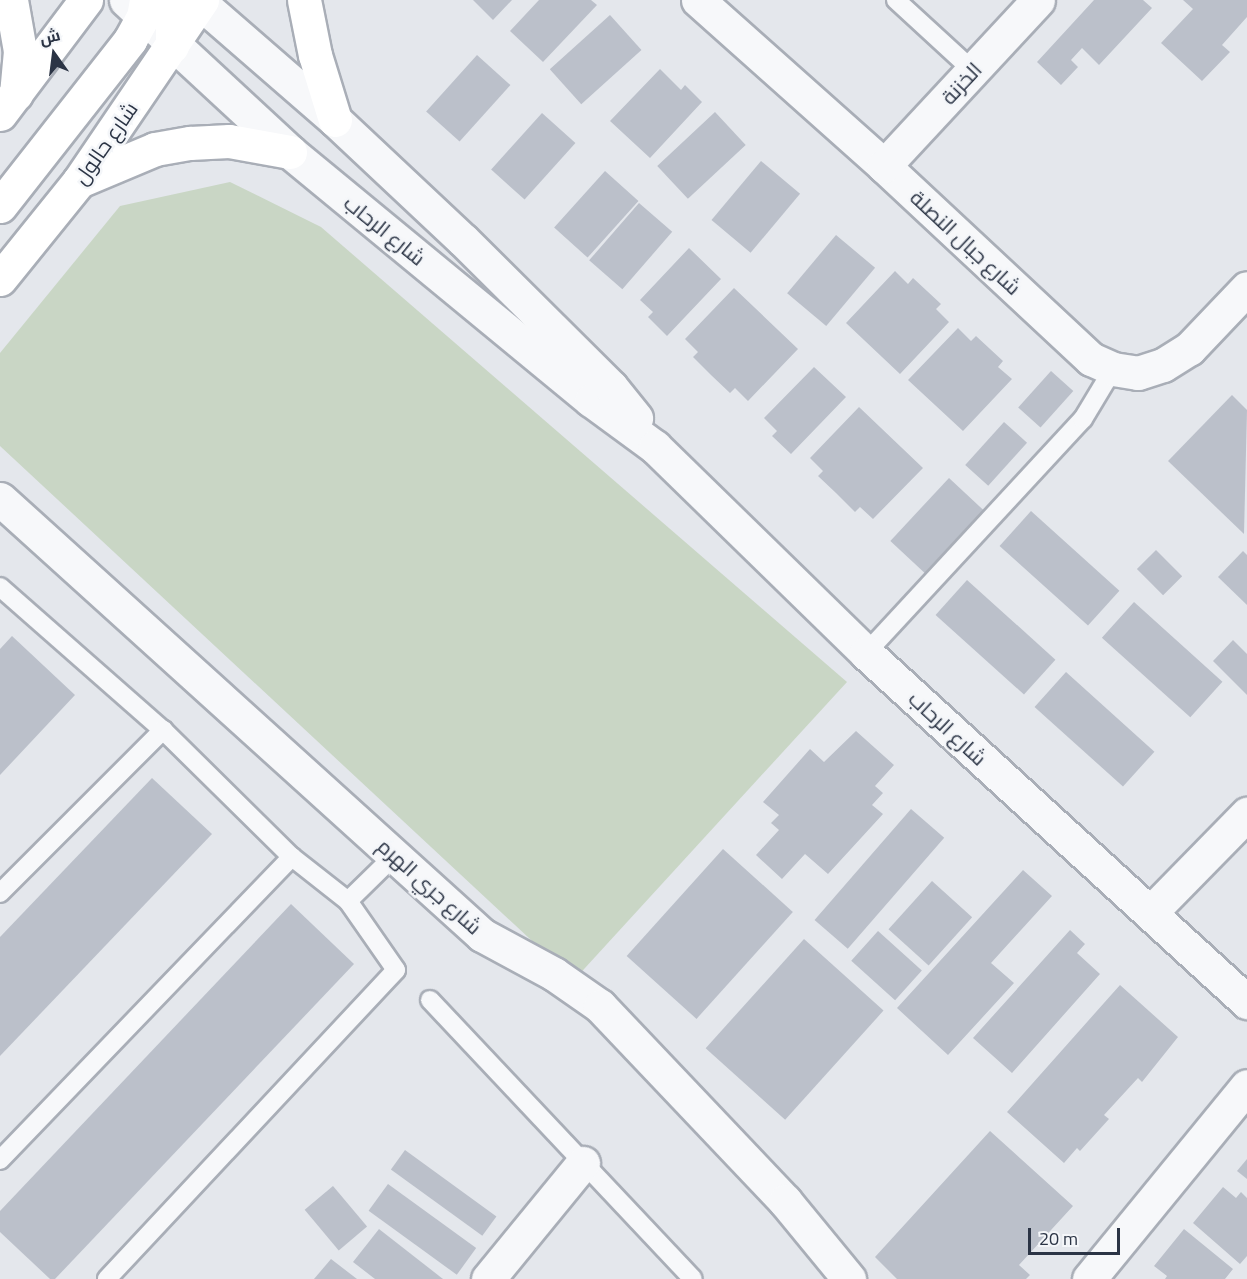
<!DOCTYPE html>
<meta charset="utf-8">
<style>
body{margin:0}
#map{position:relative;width:1247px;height:1279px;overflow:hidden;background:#e4e7ec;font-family:"Titillium Web",Cairo,sans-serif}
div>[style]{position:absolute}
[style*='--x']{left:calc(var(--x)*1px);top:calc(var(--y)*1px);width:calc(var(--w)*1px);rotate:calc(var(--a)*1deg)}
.green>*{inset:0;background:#c9d6c5}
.building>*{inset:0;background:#bbc0ca;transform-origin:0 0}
.roads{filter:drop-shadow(2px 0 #a9aeb7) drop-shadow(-2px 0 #a9aeb7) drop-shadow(0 2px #a9aeb7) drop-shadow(0 -2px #a9aeb7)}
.service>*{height:18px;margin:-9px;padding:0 9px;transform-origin:9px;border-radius:9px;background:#f7f8fa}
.minor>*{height:33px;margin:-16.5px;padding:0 16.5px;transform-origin:16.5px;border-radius:16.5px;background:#f7f8fa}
.tertiary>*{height:33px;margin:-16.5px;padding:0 16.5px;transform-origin:16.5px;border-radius:16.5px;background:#f7f8fa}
.secondary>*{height:33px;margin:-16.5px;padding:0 16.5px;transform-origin:16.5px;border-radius:16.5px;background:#fff}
span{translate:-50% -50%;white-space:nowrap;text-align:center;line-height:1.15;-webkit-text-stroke:5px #f4f6f9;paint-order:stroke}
.street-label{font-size:21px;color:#2b3445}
.north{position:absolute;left:24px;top:24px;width:60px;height:60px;-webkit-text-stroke:4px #f4f6f9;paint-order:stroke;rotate:346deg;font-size:16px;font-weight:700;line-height:24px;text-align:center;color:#2b3445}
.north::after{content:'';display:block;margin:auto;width:21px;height:27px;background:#2b3445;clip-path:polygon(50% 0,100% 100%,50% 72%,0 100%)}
.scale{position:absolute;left:1028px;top:1228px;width:92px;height:27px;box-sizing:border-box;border:3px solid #2b3445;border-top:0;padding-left:8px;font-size:18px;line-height:21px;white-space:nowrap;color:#2b3445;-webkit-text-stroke:4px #f4f6f9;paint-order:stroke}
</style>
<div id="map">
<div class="green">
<i style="clip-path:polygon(230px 182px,321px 227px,847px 682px,574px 980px,0 446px,0 353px,120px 206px)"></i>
</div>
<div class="building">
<i style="clip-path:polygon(473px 0,512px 0,493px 20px)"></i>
<i style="clip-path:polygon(539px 0,591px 0,597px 5px,543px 62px,510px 31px)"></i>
<i style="clip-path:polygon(1094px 0,1143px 0,1152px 8px,1099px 65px,1082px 48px,1071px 60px,1078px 67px,1061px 85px,1037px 62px)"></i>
<i style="clip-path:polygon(1183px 0,1247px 0,1247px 17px,1222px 45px,1230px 52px,1202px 81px,1161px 43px,1193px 9px)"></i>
<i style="left:610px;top:15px;width:47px;height:81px;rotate:48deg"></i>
<i style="left:477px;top:55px;width:45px;height:76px;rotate:42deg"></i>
<i style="clip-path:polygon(660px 69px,681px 90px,685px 85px,702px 102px,650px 158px,610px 121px)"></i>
<i style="left:715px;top:112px;width:45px;height:79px;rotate:47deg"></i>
<i style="left:542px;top:113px;width:45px;height:76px;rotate:42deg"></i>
<i style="left:761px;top:161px;width:51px;height:77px;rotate:40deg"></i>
<i style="left:605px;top:171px;width:45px;height:76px;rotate:42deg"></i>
<i style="left:639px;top:203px;width:44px;height:76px;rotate:41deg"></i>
<i style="left:836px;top:235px;width:51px;height:76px;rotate:40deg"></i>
<i style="clip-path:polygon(689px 248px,721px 279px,667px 336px,648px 317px,653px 312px,640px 300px)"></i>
<i style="clip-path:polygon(895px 271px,908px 284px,913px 278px,941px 304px,936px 309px,949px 322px,900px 374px,846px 323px)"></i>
<i style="clip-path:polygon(734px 288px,798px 349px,748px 401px,735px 388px,730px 393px,711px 375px,693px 357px,698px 352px,685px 339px)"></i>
<i style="clip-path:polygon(958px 328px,971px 341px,976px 336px,1003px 361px,998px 367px,1012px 379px,963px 431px,908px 380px)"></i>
<i style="clip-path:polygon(814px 367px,846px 397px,791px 454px,772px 436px,777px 431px,764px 418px)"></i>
<i style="left:1051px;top:371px;width:30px;height:49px;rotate:42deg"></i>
<i style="clip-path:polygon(1232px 395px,1247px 410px,1244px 534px,1168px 461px)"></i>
<i style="clip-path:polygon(859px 407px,923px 468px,873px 519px,860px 507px,855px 512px,836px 493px,818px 476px,823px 471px,810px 458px)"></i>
<i style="left:1004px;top:422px;width:31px;height:58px;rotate:42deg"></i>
<i style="left:949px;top:478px;width:47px;height:86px;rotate:43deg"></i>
<i style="left:1031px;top:511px;width:119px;height:47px;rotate:42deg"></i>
<i style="left:1156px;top:550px;width:37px;height:27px;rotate:45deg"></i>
<i style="clip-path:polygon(1243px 551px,1247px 555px,1247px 605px,1218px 577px)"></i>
<i style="left:967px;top:580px;width:119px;height:47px;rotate:42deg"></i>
<i style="left:1134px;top:602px;width:119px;height:48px;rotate:42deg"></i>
<i style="clip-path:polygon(12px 636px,75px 695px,0 775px,0 649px)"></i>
<i style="clip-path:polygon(1233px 640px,1247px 654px,1247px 695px,1213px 661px)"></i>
<i style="left:1066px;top:672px;width:119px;height:47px;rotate:42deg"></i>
<i style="clip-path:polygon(856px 731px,894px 765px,875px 786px,883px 793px,872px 805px,883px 814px,828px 874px,805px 854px,782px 879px,756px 855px,779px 830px,771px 823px,779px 815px,763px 802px,810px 749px,824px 762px)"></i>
<i style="clip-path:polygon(152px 778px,212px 834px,0 1056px,0 937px)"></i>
<i style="left:911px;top:809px;width:44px;height:147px;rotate:41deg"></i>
<i style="left:723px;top:849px;width:94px;height:144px;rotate:42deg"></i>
<i style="clip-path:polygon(1023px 870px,1052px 896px,991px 963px,1014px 983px,948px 1055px,897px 1008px)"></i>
<i style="left:932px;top:881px;width:54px;height:65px;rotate:42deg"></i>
<i style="clip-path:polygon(291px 904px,354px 964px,55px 1279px,50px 1279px,0 1232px,0 1211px)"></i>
<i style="clip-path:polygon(1070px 930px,1085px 944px,1077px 953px,1100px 974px,1012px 1073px,973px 1038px)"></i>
<i style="left:878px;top:931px;width:59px;height:40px;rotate:42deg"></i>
<i style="left:804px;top:939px;width:107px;height:147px;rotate:42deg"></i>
<i style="clip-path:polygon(1120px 985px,1178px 1037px,1142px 1082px,1138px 1078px,1104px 1115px,1109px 1119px,1080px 1151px,1077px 1148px,1064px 1163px,1007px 1112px)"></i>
<i style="clip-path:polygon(990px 1131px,1073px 1206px,1019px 1265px,1030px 1275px,1026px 1279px,897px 1279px,875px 1257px)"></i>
<i style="left:405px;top:1150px;width:113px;height:24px;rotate:36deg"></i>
<i style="clip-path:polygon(1247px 1159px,1247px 1179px,1237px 1171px)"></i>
<i style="left:388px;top:1184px;width:109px;height:33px;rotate:36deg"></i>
<i style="left:333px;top:1186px;width:53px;height:37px;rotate:50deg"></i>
<i style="clip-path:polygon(1223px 1187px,1236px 1198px,1241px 1192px,1247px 1198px,1247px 1256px,1240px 1264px,1193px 1223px)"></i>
<i style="clip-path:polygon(379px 1229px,443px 1279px,375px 1279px,353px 1262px)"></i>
<i style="clip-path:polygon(1184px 1229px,1233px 1269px,1225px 1279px,1165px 1279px,1167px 1276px,1154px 1266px)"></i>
<i style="clip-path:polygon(331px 1259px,357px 1279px,314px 1279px)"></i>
</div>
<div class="roads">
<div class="service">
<i style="--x:896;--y:0;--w:103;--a:42.6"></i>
<i style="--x:0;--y:587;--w:217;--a:41.3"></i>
<i style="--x:163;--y:730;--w:181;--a:44.6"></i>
<i style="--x:292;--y:857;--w:71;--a:38.2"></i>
<i style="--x:348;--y:901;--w:84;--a:55.2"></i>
<i style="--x:396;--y:970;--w:423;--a:133.1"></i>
<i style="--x:866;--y:653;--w:319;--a:-47.2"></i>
<i style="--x:1083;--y:419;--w:58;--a:-59"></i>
<i style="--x:0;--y:893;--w:231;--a:-45"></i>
<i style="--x:348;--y:901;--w:67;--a:-44.4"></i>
<i style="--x:430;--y:1000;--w:383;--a:46.7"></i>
<i style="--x:0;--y:1160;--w:421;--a:-46.1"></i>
</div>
<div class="minor">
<i style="--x:698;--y:0;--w:249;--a:41.7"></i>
<i style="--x:884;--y:166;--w:283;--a:43"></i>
<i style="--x:1091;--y:359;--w:24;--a:24"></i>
<i style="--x:1113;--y:369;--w:25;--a:9"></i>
<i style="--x:1138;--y:373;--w:26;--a:-18"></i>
<i style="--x:1163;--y:365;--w:31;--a:-32"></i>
<i style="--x:1189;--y:349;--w:84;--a:-46.4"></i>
<i style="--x:884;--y:166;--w:226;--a:-47.1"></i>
<i style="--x:0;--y:499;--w:650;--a:42.13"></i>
<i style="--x:482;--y:935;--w:82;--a:28.4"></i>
<i style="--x:554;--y:974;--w:56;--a:34.8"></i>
<i style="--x:600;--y:1006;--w:269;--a:46.5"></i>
<i style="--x:785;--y:1201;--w:101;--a:50.6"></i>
<i style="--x:1150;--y:913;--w:139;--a:-45.6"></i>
<i style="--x:488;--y:1279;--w:150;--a:-50.7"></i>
<i style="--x:1089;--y:1279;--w:249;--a:-50.7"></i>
</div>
<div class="tertiary">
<i style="--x:126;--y:0;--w:224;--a:42.8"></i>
<i style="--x:290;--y:152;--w:390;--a:39.5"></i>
<i style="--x:591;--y:400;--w:79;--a:36.3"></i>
<i style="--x:655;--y:447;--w:295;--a:44.3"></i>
<i style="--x:866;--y:653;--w:517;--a:42.49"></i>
<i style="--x:197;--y:0;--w:183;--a:41"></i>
<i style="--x:335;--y:120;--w:175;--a:43.2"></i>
<i style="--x:463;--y:240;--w:209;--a:44.8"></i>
<i style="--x:611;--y:387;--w:40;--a:51"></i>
</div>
<div class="secondary">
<i style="--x:11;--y:0;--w:52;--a:80"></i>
<i style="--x:20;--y:51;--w:43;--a:95.3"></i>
<i style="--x:172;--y:0;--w:46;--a:90"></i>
<i style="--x:304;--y:0;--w:56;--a:78.7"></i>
<i style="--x:315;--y:55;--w:68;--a:72.9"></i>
<i style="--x:0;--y:114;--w:143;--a:-53"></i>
<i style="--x:79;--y:181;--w:82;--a:-22.8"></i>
<i style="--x:155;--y:149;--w:36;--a:-10"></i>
<i style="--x:190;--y:143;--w:39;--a:-3"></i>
<i style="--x:229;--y:141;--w:62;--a:10.2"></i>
<i style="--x:0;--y:206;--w:211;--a:-51.9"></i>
<i style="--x:130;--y:40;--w:26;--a:-61"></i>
<i style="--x:143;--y:17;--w:17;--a:-80"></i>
<i style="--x:0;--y:279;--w:126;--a:-51.1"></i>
<i style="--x:79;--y:181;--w:219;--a:-55.8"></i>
</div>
</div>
<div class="street-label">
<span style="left:961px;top:83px;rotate:-47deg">الخزنة</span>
<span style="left:105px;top:143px;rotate:-55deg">شارع حالول</span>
<span style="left:385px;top:230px;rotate:39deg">شارع الرحاب</span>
<span style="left:966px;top:242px;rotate:43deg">شارع جبال النصلة</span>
<span style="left:948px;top:728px;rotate:43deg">شارع الرحاب</span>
<span style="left:430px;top:886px;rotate:42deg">شارع جري الهرم</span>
</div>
<div class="north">ش</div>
<div class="scale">20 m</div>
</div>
